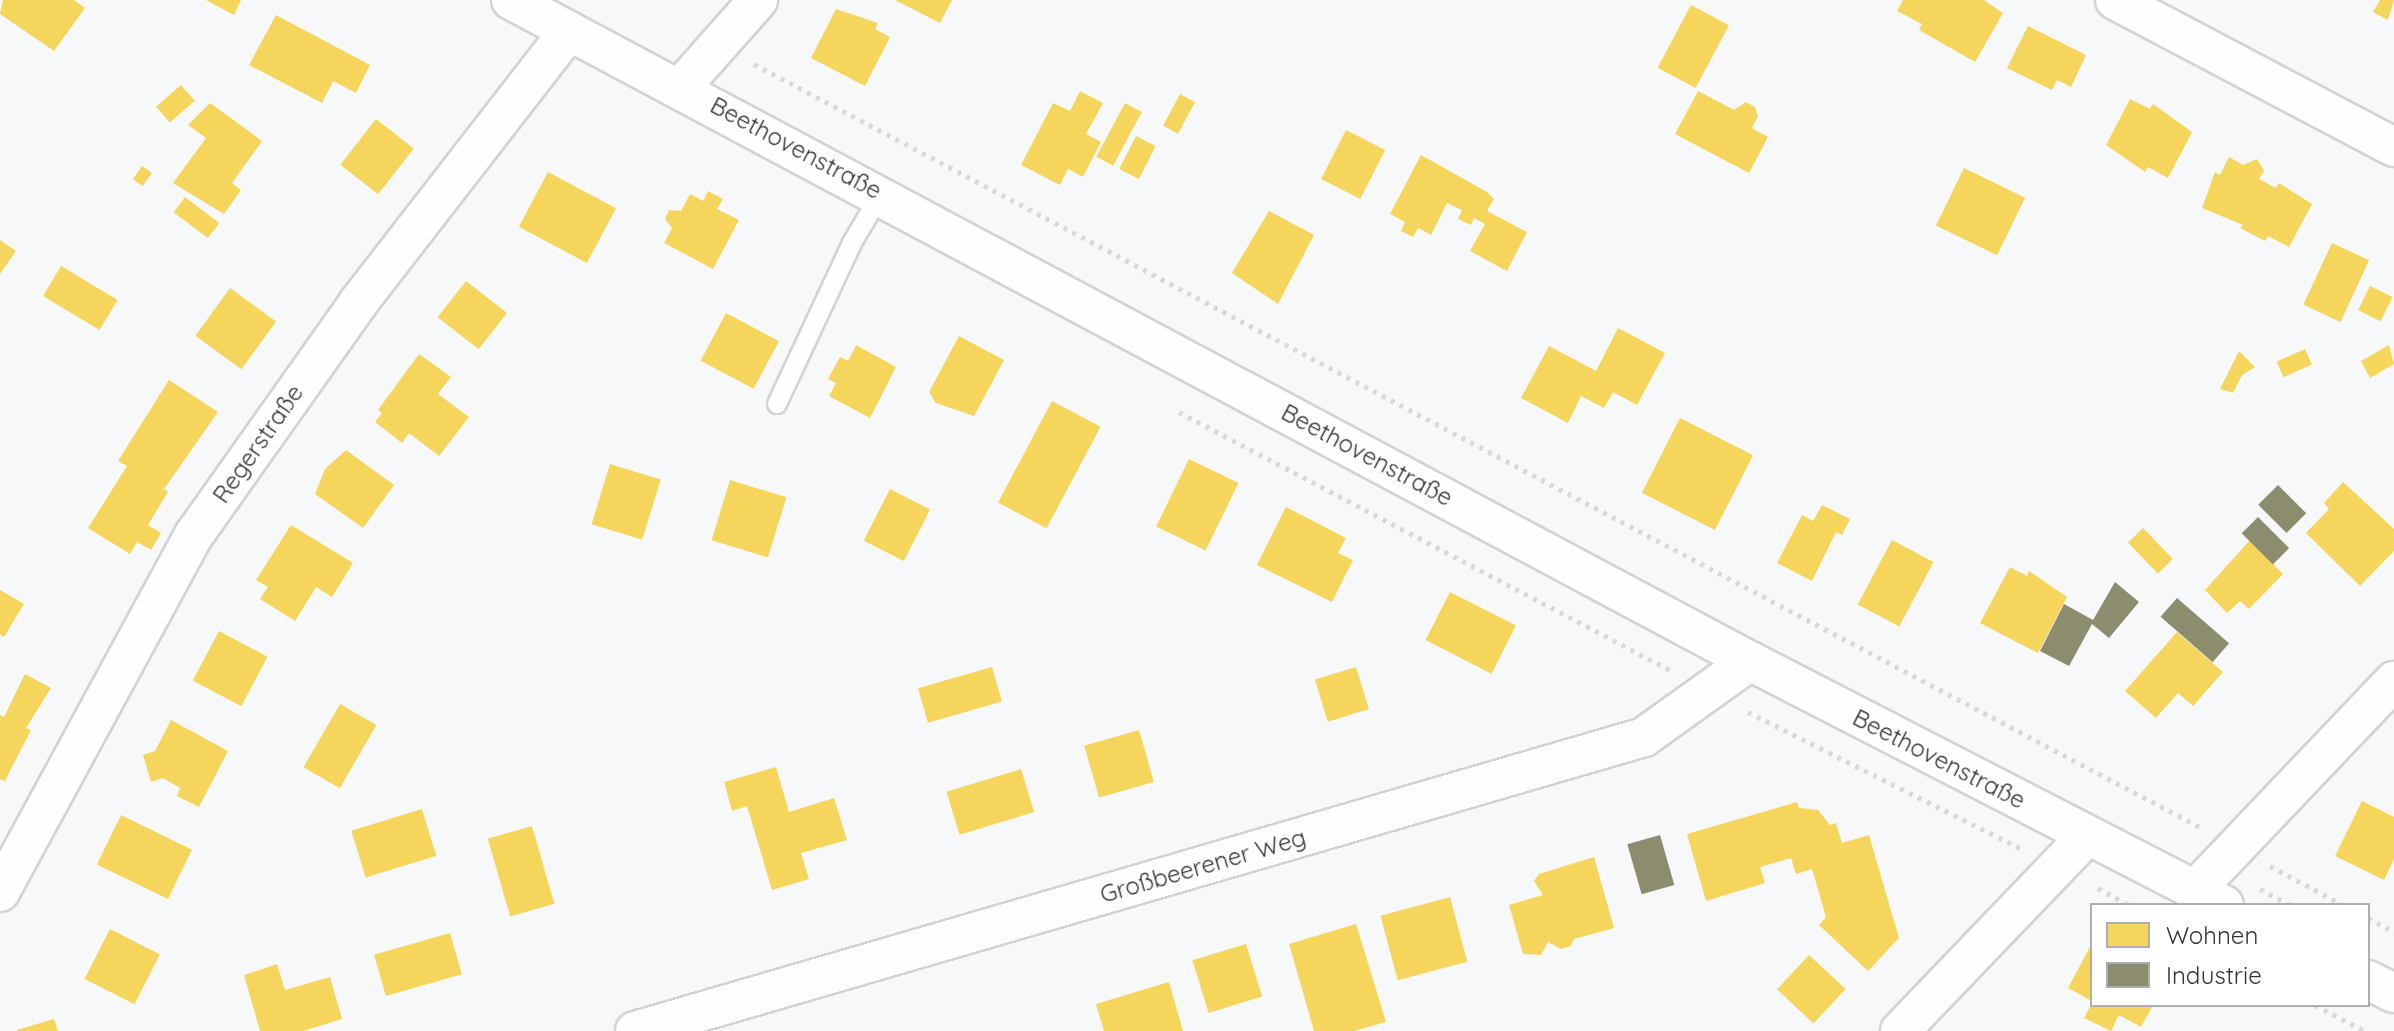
<!DOCTYPE html>
<meta charset="utf-8">
<style>
body{margin:0}
#map{position:relative;width:2394px;height:1031px;overflow:hidden;background:#f6f8fa;font-family:Quicksand,sans-serif}
div>[style]{position:absolute}
[style*='--x']{left:calc(var(--x)*1px);top:calc(var(--y)*1px);width:calc(var(--w)*1px);rotate:calc(var(--a)*1deg)}
.homes>*{inset:0;background:#f6d55c;transform-origin:0 0}
.industry>*{inset:0;background:#8c8c6e;transform-origin:0 0}
.path>*{height:5px;margin-top:-2.5px;transform-origin:0;background:repeating-linear-gradient(90deg,#d7d9d9 0 4px,transparent 0 10px)}
.roads{filter:drop-shadow(2px 0 #d1d3d4) drop-shadow(-2px 0 #d1d3d4) drop-shadow(0 2px #d1d3d4) drop-shadow(0 -2px #d1d3d4)}
.service>*{height:18px;margin:-9px;padding:0 9px;transform-origin:9px;border-radius:9px;background:#fefefe}
.minor>*{height:38px;margin:-19px;padding:0 19px;transform-origin:19px;border-radius:19px;background:#fefefe}
span{translate:-50% -50%;white-space:nowrap;text-align:center;line-height:1.15;-webkit-text-stroke:8px #fff;paint-order:stroke}
.street-label{font-size:24px;color:#333436}
.legend{position:absolute;left:2090px;top:903px;width:280px;height:104px;box-sizing:border-box;background:#fff;border:2px solid #adaeaf;margin:0;padding:10px 14px;list-style:none;font-size:24px;color:#333436}
.legend li{display:flex;align-items:center;gap:16px;height:40px}
.legend b{width:40px;border:2px solid #adaeaf}
</style>
<div id="map">
<div class="homes">
<i style="clip-path:polygon(3px 0,74px 0,85px 8px,54px 51px,0 14px)"></i>
<i style="clip-path:polygon(206px 0,241px 0,234px 15px)"></i>
<i style="clip-path:polygon(895px 0,952px 0,940px 23px)"></i>
<i style="clip-path:polygon(1903px 0,1984px 0,2003px 13px,1975px 62px,1919px 30px,1922px 24px,1897px 11px)"></i>
<i style="clip-path:polygon(2380px 0,2394px 0,2388px 20px,2373px 12px)"></i>
<i style="left:1691px;top:5px;width:43px;height:71px;rotate:28deg"></i>
<i style="clip-path:polygon(836px 9px,878px 23px,875px 29px,890px 37px,865px 86px,811px 58px)"></i>
<i style="clip-path:polygon(276px 15px,370px 65px,356px 93px,333px 81px,322px 103px,249px 65px)"></i>
<i style="clip-path:polygon(2028px 26px,2086px 55px,2071px 87px,2057px 80px,2052px 90px,2007px 68px)"></i>
<i style="left:181px;top:85px;width:21px;height:33px;rotate:49deg"></i>
<i style="clip-path:polygon(1080px 91px,1103px 103px,1086px 134px,1101px 142px,1083px 177px,1068px 169px,1060px 185px,1021px 165px,1053px 103px,1070px 111px)"></i>
<i style="clip-path:polygon(1698px 91px,1734px 110px,1746px 102px,1755px 107px,1758px 116px,1752px 128px,1768px 137px,1749px 173px,1675px 134px)"></i>
<i style="left:1180px;top:94px;width:17px;height:36px;rotate:28deg"></i>
<i style="clip-path:polygon(2130px 99px,2150px 109px,2153px 104px,2192px 132px,2168px 178px,2148px 167px,2145px 172px,2106px 145px)"></i>
<i style="clip-path:polygon(210px 103px,262px 141px,232px 183px,241px 190px,224px 214px,173px 183px,206px 138px,188px 125px)"></i>
<i style="left:1125px;top:103px;width:19px;height:61px;rotate:28deg"></i>
<i style="left:376px;top:119px;width:48px;height:58px;rotate:38deg"></i>
<i style="left:1346px;top:130px;width:44px;height:55px;rotate:27deg"></i>
<i style="left:1136px;top:136px;width:22px;height:37px;rotate:27deg"></i>
<i style="clip-path:polygon(1421px 155px,1487px 192px,1494px 199px,1487px 211px,1527px 232px,1507px 271px,1470px 251px,1485px 224px,1474px 218px,1471px 225px,1458px 219px,1462px 210px,1447px 203px,1431px 235px,1418px 228px,1413px 237px,1401px 231px,1405px 222px,1390px 214px)"></i>
<i style="clip-path:polygon(2229px 157px,2243px 165px,2257px 159px,2264px 171px,2259px 179px,2276px 188px,2279px 183px,2312px 204px,2289px 247px,2268px 236px,2265px 241px,2240px 228px,2243px 225px,2202px 208px,2215px 172px,2220px 175px)"></i>
<i style="left:142px;top:166px;width:12px;height:16px;rotate:35deg"></i>
<i style="left:1964px;top:168px;width:68px;height:64px;rotate:26deg"></i>
<i style="left:548px;top:172px;width:77px;height:62px;rotate:28deg"></i>
<i style="clip-path:polygon(708px 191px,723px 199px,717px 209px,739px 220px,713px 269px,664px 243px,672px 228px,665px 219px,669px 210px,681px 211px,690px 194px,703px 201px)"></i>
<i style="left:185px;top:197px;width:43px;height:19px;rotate:37deg"></i>
<i style="clip-path:polygon(1269px 211px,1314px 235px,1278px 304px,1232px 273px)"></i>
<i style="clip-path:polygon(0 240px,16px 251px,0 274px)"></i>
<i style="left:2332px;top:243px;width:41px;height:68px;rotate:25deg"></i>
<i style="left:61px;top:266px;width:66px;height:35px;rotate:31deg"></i>
<i style="left:466px;top:281px;width:52px;height:46px;rotate:38deg"></i>
<i style="left:2370px;top:286px;width:25px;height:27px;rotate:26deg"></i>
<i style="left:230px;top:288px;width:57px;height:59px;rotate:36deg"></i>
<i style="left:726px;top:313px;width:60px;height:54px;rotate:28deg"></i>
<i style="clip-path:polygon(1618px 328px,1665px 353px,1637px 405px,1613px 392px,1604px 408px,1581px 396px,1568px 423px,1521px 398px,1549px 346px,1596px 371px)"></i>
<i style="clip-path:polygon(959px 336px,1004px 360px,974px 416px,936px 403px,929px 392px)"></i>
<i style="clip-path:polygon(856px 345px,896px 367px,870px 418px,829px 396px,836px 383px,828px 379px,840px 357px,848px 361px)"></i>
<i style="clip-path:polygon(2389px 345px,2394px 364px,2370px 378px,2361px 361px)"></i>
<i style="left:2305px;top:349px;width:17px;height:31px;rotate:66deg"></i>
<i style="clip-path:polygon(2239px 351px,2255px 367px,2242px 375px,2233px 393px,2220px 389px)"></i>
<i style="clip-path:polygon(419px 354px,451px 377px,438px 394px,469px 417px,439px 456px,409px 433px,402px 443px,375px 422px,382px 413px,378px 410px)"></i>
<i style="clip-path:polygon(169px 380px,218px 412px,164px 489px,168px 492px,148px 525px,161px 533px,151px 550px,137px 542px,130px 554px,88px 528px,127px 466px,118px 461px)"></i>
<i style="left:1052px;top:401px;width:55px;height:115px;rotate:28deg"></i>
<i style="left:1680px;top:418px;width:82px;height:84px;rotate:27deg"></i>
<i style="clip-path:polygon(346px 450px,394px 485px,363px 528px,315px 494px,325px 469px)"></i>
<i style="left:1189px;top:459px;width:55px;height:75px;rotate:26deg"></i>
<i style="left:610px;top:464px;width:53px;height:63px;rotate:17deg"></i>
<i style="left:730px;top:480px;width:59px;height:63px;rotate:17deg"></i>
<i style="clip-path:polygon(2343px 482px,2394px 529px,2394px 551px,2360px 586px,2306px 533px,2329px 509px,2324px 503px)"></i>
<i style="left:890px;top:489px;width:45px;height:58px;rotate:27deg"></i>
<i style="clip-path:polygon(1822px 505px,1850px 519px,1842px 535px,1836px 532px,1812px 581px,1777px 563px,1802px 515px,1813px 521px)"></i>
<i style="clip-path:polygon(1286px 507px,1346px 538px,1338px 553px,1353px 560px,1332px 602px,1257px 565px)"></i>
<i style="clip-path:polygon(291px 525px,353px 563px,332px 597px,316px 587px,295px 621px,260px 599px,268px 587px,256px 580px)"></i>
<i style="left:2143px;top:528px;width:43px;height:21px;rotate:46deg"></i>
<i style="left:1892px;top:540px;width:47px;height:73px;rotate:28deg"></i>
<i style="clip-path:polygon(2250px 540px,2283px 574px,2249px 609px,2240px 601px,2227px 613px,2205px 590px)"></i>
<i style="clip-path:polygon(2010px 567px,2027px 576px,2029px 571px,2067px 597px,2038px 653px,1980px 623px)"></i>
<i style="clip-path:polygon(0 590px,24px 604px,4px 637px,0 634px)"></i>
<i style="left:1450px;top:592px;width:74px;height:54px;rotate:27deg"></i>
<i style="left:219px;top:631px;width:55px;height:56px;rotate:28deg"></i>
<i style="clip-path:polygon(2177px 632px,2223px 672px,2193px 706px,2178px 693px,2156px 718px,2125px 691px)"></i>
<i style="left:992px;top:667px;width:36px;height:77px;rotate:74deg"></i>
<i style="left:1356px;top:667px;width:44px;height:43px;rotate:73deg"></i>
<i style="clip-path:polygon(25px 674px,51px 688px,26px 728px,31px 730px,5px 781px,0 779px,0 715px,4px 717px)"></i>
<i style="left:340px;top:704px;width:42px;height:73px;rotate:30deg"></i>
<i style="clip-path:polygon(171px 720px,228px 751px,199px 807px,177px 796px,180px 788px,163px 778px,151px 782px,143px 755px,155px 751px)"></i>
<i style="left:1139px;top:730px;width:54px;height:57px;rotate:74deg"></i>
<i style="clip-path:polygon(776px 767px,789px 812px,834px 798px,847px 840px,801px 853px,809px 879px,772px 890px,747px 806px,732px 811px,724px 782px)"></i>
<i style="left:1021px;top:769px;width:45px;height:78px;rotate:73deg"></i>
<i style="clip-path:polygon(2362px 801px,2394px 817px,2394px 859px,2384px 880px,2335px 856px)"></i>
<i style="clip-path:polygon(1797px 802px,1799px 808px,1818px 810px,1830px 825px,1836px 823px,1842px 843px,1869px 835px,1899px 938px,1868px 971px,1819px 925px,1826px 917px,1812px 869px,1796px 874px,1791px 858px,1760px 867px,1765px 883px,1706px 901px,1687px 834px)"></i>
<i style="left:422px;top:809px;width:49px;height:74px;rotate:73deg"></i>
<i style="left:121px;top:815px;width:79px;height:55px;rotate:26deg"></i>
<i style="left:532px;top:826px;width:81px;height:46px;rotate:74deg"></i>
<i style="clip-path:polygon(1594px 857px,1614px 928px,1574px 939px,1571px 946px,1561px 949px,1548px 942px,1541px 955px,1523px 954px,1509px 905px,1543px 895px,1534px 881px,1539px 874px)"></i>
<i style="left:1450px;top:897px;width:67px;height:72px;rotate:75deg"></i>
<i style="clip-path:polygon(1356px 924px,1386px 1022px,1354px 1031px,1314px 1031px,1289px 944px)"></i>
<i style="left:110px;top:929px;width:56px;height:56px;rotate:27deg"></i>
<i style="left:450px;top:933px;width:43px;height:79px;rotate:74deg"></i>
<i style="clip-path:polygon(2092px 943px,2092px 1001px,2068px 988px)"></i>
<i style="left:1246px;top:944px;width:55px;height:56px;rotate:73deg"></i>
<i style="left:1809px;top:955px;width:50px;height:47px;rotate:43deg"></i>
<i style="clip-path:polygon(277px 964px,285px 990px,330px 977px,342px 1019px,303px 1031px,260px 1031px,244px 975px)"></i>
<i style="clip-path:polygon(1169px 982px,1183px 1031px,1104px 1031px,1096px 1004px)"></i>
<i style="clip-path:polygon(2091px 1005px,2153px 1005px,2141px 1027px,2119px 1015px,2111px 1031px,2084px 1018px)"></i>
<i style="clip-path:polygon(54px 1019px,58px 1031px,17px 1031px,17px 1030px)"></i>
</div>
<div class="industry">
<i style="left:2278px;top:485px;width:40px;height:28px;rotate:45deg"></i>
<i style="left:2258px;top:517px;width:44px;height:23px;rotate:45deg"></i>
<i style="clip-path:polygon(2115px 582px,2139px 602px,2109px 638px,2092px 624px,2069px 666px,2040px 651px,2064px 604px,2093px 620px)"></i>
<i style="left:2177px;top:598px;width:69px;height:25px;rotate:41deg"></i>
<i style="left:1660px;top:835px;width:52px;height:34px;rotate:74deg"></i>
</div>
<div class="path">
<i style="--x:754;--y:64;--w:1637;--a:27.82"></i>
<i style="--x:1179;--y:412;--w:557;--a:27.72"></i>
<i style="--x:1748;--y:712;--w:305;--a:26.6"></i>
<i style="--x:2270;--y:866;--w:83;--a:28.1"></i>
<i style="--x:2098;--y:888;--w:35;--a:29"></i>
<i style="--x:2260;--y:889;--w:34;--a:28"></i>
<i style="--x:2368;--y:918;--w:30;--a:28"></i>
<i style="--x:2315;--y:1005;--w:56;--a:27.5"></i>
</div>
<div class="roads">
<div class="service">
<i style="--x:777;--y:404;--w:178;--a:-65"></i>
<i style="--x:852;--y:243;--w:57;--a:-59.4"></i>
</div>
<div class="minor">
<i style="--x:511;--y:0;--w:1404;--a:28.08"></i>
<i style="--x:1750;--y:661;--w:533;--a:27.24"></i>
<i style="--x:2115;--y:0;--w:315;--a:27.8"></i>
<i style="--x:682;--y:86;--w:115;--a:-48.5"></i>
<i style="--x:2195;--y:890;--w:289;--a:-46.4"></i>
<i style="--x:0;--y:892;--w:406;--a:-61.5"></i>
<i style="--x:194;--y:535;--w:284;--a:-54.7"></i>
<i style="--x:358;--y:303;--w:344;--a:-52.2"></i>
<i style="--x:2368;--y:980;--w:29;--a:27"></i>
<i style="--x:635;--y:1031;--w:1051;--a:-16.24"></i>
<i style="--x:1644;--y:737;--w:130;--a:-35.6"></i>
<i style="--x:1900;--y:1031;--w:270;--a:-46.2"></i>
</div>
</div>
<div class="street-label">
<span style="left:796px;top:148px;rotate:28deg">Beethovenstraße</span>
<span style="left:258px;top:444px;rotate:-55deg">Regerstraße</span>
<span style="left:1367px;top:455px;rotate:28deg">Beethovenstraße</span>
<span style="left:1939px;top:759px;rotate:27deg">Beethovenstraße</span>
<span style="left:1203px;top:866px;rotate:-16deg">Großbeerener Weg</span>
</div>
<ul class="legend">
<li><b style="height:22px;background:#f6d55c"></b>Wohnen</li>
<li><b style="height:22px;background:#8c8c6e"></b>Industrie</li>
</ul>
</div>
